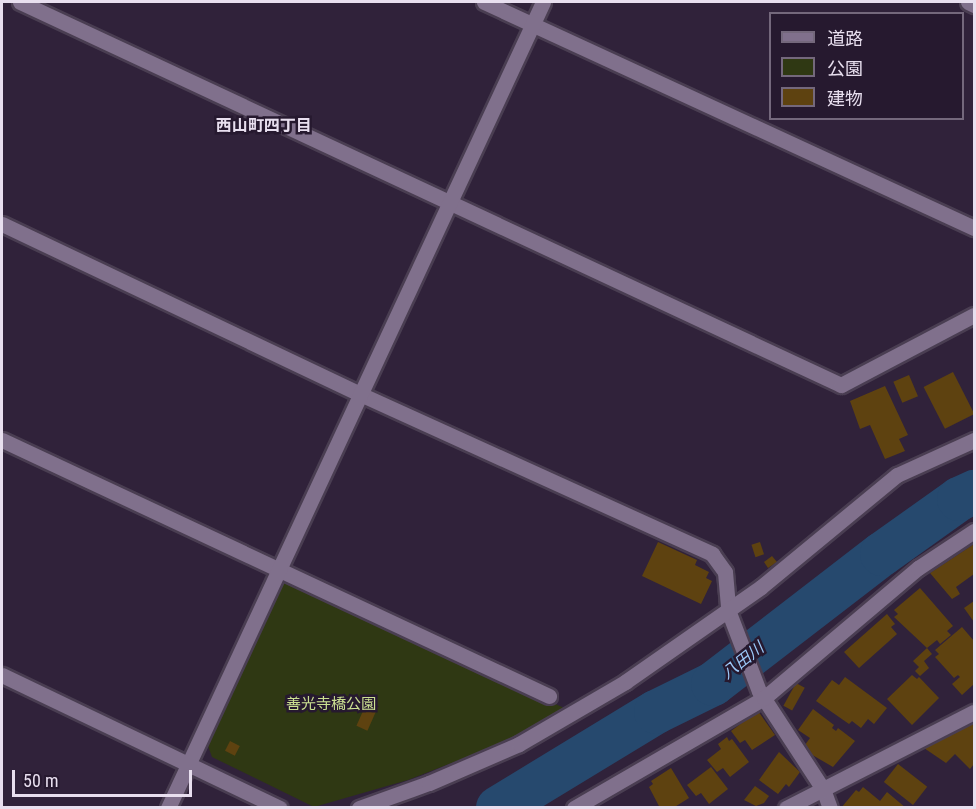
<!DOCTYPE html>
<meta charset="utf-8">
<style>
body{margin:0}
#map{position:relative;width:976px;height:809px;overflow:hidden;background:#30223a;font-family:"Roboto Condensed","Noto Sans JP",sans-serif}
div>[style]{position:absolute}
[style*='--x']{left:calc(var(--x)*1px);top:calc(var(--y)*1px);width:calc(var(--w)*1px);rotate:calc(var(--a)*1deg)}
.green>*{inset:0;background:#2f3813}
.river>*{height:44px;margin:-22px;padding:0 22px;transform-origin:22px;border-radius:22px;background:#26496e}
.building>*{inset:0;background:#5e4210;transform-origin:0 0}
.roads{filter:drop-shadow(2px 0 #4a3e52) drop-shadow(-2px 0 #4a3e52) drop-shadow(0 2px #4a3e52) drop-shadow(0 -2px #4a3e52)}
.minor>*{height:15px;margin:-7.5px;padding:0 7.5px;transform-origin:7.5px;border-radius:7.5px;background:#80708c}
.tertiary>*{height:15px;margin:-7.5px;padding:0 7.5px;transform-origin:7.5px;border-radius:7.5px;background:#80708c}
span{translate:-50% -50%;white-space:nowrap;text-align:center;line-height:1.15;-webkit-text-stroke:5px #26192f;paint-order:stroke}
.park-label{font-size:15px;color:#cbe091}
.neighbourhood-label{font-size:16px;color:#e8dfef;font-weight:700}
.water-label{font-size:16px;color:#9cc9f9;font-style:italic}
.frame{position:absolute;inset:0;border:3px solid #e8dfef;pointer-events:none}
.legend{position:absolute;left:769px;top:12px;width:195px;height:108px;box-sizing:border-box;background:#26192f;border:2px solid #74687c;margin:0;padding:8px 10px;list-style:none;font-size:18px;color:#e8dfef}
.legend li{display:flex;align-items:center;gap:12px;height:30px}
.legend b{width:30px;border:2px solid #74687c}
.scale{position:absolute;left:12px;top:770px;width:180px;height:27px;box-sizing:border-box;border:3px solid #e8dfef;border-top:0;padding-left:8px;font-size:18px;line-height:21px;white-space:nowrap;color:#e8dfef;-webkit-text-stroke:4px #26192f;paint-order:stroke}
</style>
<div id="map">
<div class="green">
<i style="clip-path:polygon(286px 578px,564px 708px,528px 731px,467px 757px,408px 780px,314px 807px,212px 757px,208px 746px)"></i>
</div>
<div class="river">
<i style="--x:498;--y:808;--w:185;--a:-31.3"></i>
<i style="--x:656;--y:712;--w:64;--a:-26.2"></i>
<i style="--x:713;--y:684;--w:213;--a:-37.6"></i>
<i style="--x:882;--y:554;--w:95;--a:-35.5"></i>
<i style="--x:959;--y:499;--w:17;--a:-25"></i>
</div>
<div class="building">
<i style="left:953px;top:372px;width:47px;height:33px;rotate:63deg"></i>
<i style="left:909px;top:375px;width:23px;height:17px;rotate:67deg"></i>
<i style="clip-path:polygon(885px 386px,908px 435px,899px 439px,905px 451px,885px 459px,870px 425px,860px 429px,850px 401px)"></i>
<i style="clip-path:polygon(658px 542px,697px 560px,695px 565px,709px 572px,706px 578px,712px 581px,701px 604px,642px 576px)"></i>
<i style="left:760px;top:542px;width:13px;height:9px;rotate:72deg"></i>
<i style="clip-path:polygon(974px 544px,974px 574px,956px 587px,960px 594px,952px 599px,930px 573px)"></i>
<i style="clip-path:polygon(772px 556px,777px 562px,768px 568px,764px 562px)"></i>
<i style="clip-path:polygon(920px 588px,953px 626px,947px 631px,951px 635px,940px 644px,937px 640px,927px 648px,894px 617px,898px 614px,894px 610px)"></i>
<i style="clip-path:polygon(974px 601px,974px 622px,964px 608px)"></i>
<i style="clip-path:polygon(887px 614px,895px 624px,891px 627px,897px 634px,859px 668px,844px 652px)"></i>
<i style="clip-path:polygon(962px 627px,974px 641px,974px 684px,962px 695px,952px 684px,960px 677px,958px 675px,954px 678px,935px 657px,939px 654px,935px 650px)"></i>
<i style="clip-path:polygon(927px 648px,932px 654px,924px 661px,929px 668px,920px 676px,915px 671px,919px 667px,913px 661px)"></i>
<i style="clip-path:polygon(912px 675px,917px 679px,919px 677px,939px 698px,912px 725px,887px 699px)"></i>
<i style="clip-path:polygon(845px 677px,887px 708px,874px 724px,868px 719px,861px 728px,852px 721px,849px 724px,816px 701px,832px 680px,839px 685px)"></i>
<i style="left:796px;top:683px;width:10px;height:26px;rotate:29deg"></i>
<i style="left:367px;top:702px;width:12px;height:26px;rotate:24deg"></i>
<i style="clip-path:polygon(813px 709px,834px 725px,832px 728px,836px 731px,838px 728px,855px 741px,833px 767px,802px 749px,810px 738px,798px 730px)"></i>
<i style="clip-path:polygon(758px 711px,775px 735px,752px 750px,745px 740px,740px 743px,731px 731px)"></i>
<i style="clip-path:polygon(971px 721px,974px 725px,974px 764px,970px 769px,955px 754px,946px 763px,924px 748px)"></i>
<i style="clip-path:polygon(727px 737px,729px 741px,732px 739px,749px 762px,730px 777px,723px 768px,717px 772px,707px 760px,721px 749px,718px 744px)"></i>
<i style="left:230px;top:741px;width:11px;height:11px;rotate:27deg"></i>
<i style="clip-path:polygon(779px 752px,800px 772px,789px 787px,786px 784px,778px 794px,759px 780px)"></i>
<i style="left:898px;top:764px;width:37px;height:23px;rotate:38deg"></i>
<i style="clip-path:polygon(711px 767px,728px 789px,709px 804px,701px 793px,696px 796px,687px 785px)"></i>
<i style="clip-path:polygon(671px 768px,689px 798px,673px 808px,660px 808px,649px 787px,653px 784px,651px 781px)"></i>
<i style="clip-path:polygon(755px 786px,769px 796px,764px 803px,756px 806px,744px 800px)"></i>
<i style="clip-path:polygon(863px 787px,880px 801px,887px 792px,906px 808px,841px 808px,856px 790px,859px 792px)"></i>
</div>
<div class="roads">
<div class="minor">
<i style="--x:20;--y:2;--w:906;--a:25.01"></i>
<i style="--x:841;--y:385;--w:150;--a:-27.8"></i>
<i style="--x:484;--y:2;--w:540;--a:24.76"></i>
<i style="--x:968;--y:2;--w:7;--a:27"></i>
<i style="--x:2;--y:224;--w:396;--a:25.4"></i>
<i style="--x:360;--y:394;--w:387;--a:24.4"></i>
<i style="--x:712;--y:554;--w:22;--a:54"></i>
<i style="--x:725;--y:572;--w:38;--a:85"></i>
<i style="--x:728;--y:610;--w:87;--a:69.1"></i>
<i style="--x:759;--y:691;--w:117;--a:56.9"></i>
<i style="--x:823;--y:789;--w:20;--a:70"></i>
<i style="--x:2;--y:440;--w:604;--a:25.08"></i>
<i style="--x:168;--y:808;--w:889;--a:-65.05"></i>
<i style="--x:359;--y:808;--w:74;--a:-19.7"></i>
<i style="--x:429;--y:783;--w:98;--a:-23.4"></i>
<i style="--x:519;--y:744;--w:123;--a:-30.3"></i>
<i style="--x:625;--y:682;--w:166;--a:-34.9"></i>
<i style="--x:761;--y:587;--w:176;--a:-39.5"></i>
<i style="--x:897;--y:475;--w:85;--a:-24.4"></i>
<i style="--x:574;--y:808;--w:220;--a:-30.1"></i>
<i style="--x:764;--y:698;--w:202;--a:-40.2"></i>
<i style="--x:918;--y:568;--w:67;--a:-33.5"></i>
<i style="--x:786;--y:808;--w:211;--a:-27.1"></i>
</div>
<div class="tertiary">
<i style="--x:2;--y:675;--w:308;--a:25.6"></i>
</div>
</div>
<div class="park-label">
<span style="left:331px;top:705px">善光寺橋公園</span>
</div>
<div class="neighbourhood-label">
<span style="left:264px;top:126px">西山町四丁目</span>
</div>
<div class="water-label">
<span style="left:743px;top:661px;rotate:-38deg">八田川</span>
</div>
<div class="frame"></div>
<ul class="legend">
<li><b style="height:8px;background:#80708c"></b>道路</li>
<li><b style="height:16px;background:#2f3813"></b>公園</li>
<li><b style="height:16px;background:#5e4210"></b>建物</li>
</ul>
<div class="scale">50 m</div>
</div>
